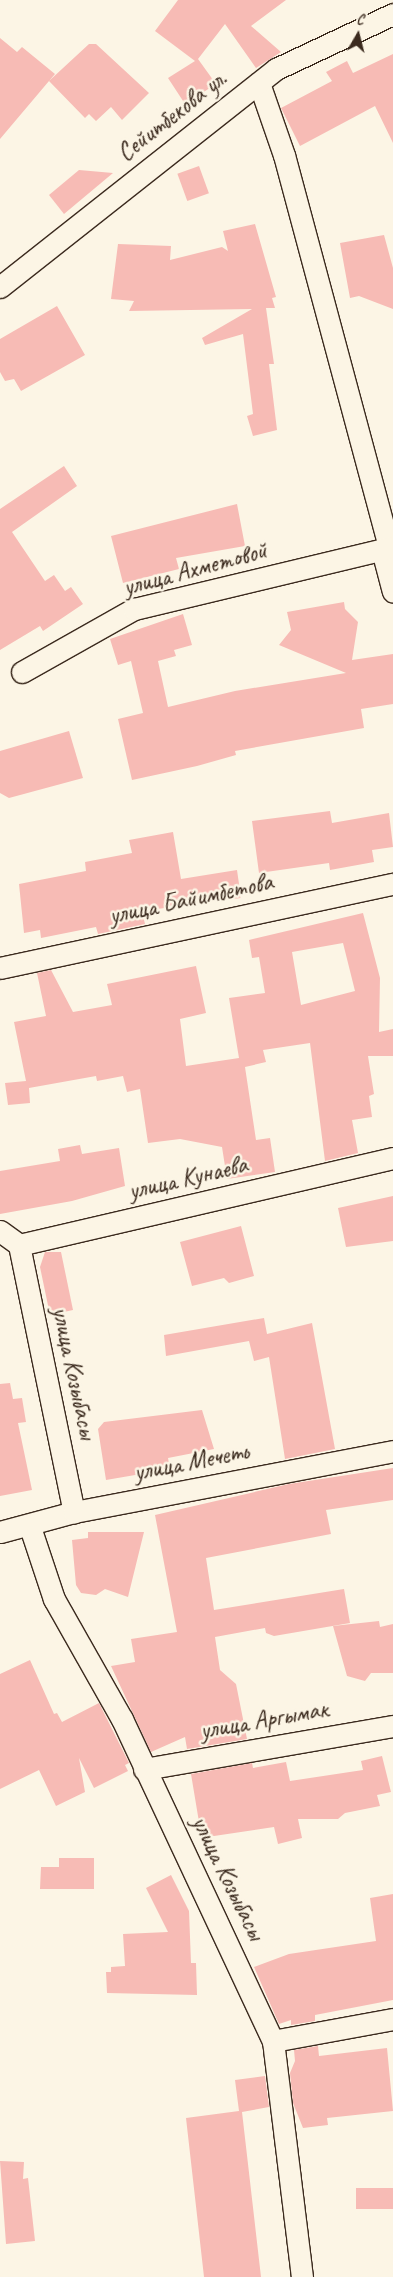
<!DOCTYPE html>
<meta charset="utf-8">
<style>
body{margin:0}
#map{position:relative;width:393px;height:2277px;overflow:hidden;background:#fcf5e5;font-family:Caveat,sans-serif}
div>[style]{position:absolute}
[style*='--x']{left:calc(var(--x)*1px);top:calc(var(--y)*1px);width:calc(var(--w)*1px);rotate:calc(var(--a)*1deg)}
.building>*{inset:0;background:#f7bbb5;transform-origin:0 0}
.roads{filter:drop-shadow(1px 0 #3b2a1e) drop-shadow(-1px 0 #3b2a1e) drop-shadow(0 1px #3b2a1e) drop-shadow(0 -1px #3b2a1e)}
.street>*{height:21px;margin:-10.5px;padding:0 10.5px;transform-origin:10.5px;border-radius:10.5px;background:#fcf5e5}
span{translate:-50% -50%;white-space:nowrap;text-align:center;line-height:1.15;-webkit-text-stroke:5px #fcf5e5;paint-order:stroke}
.street-label{font-size:25px;color:#3b2a1e}
.north{position:absolute;left:333px;top:10px;width:50px;height:50px;-webkit-text-stroke:4px #fcf5e5;paint-order:stroke;rotate:8deg;font-size:14px;font-weight:700;line-height:20px;text-align:center;color:#3b2a1e}
.north::after{content:'';display:block;margin:auto;width:18px;height:22px;background:#3b2a1e;clip-path:polygon(50% 0,100% 100%,50% 72%,0 100%)}
</style>
<div id="map">
<div class="building">
<i style="clip-path:polygon(178px 0,286px 0,251px 26px,281px 52px,256px 68px,225px 24px,198px 59px,216px 84px,185px 104px,168px 78px,195px 61px,155px 31px)"></i>
<i style="clip-path:polygon(0 38px,17px 52px,22px 47px,55px 74px,49px 81px,89px 44px,96px 44px,149px 93px,122px 120px,111px 107px,96px 121px,89px 114px,85px 118px,49px 81px,0 139px)"></i>
<i style="clip-path:polygon(393px 54px,393px 143px,375px 106px,300px 146px,281px 108px,332px 81px,326px 72px,347px 61px,353px 73px)"></i>
<i style="left:199px;top:166px;width:29px;height:23px;rotate:70deg"></i>
<i style="clip-path:polygon(79px 170px,113px 173px,64px 214px,49px 195px)"></i>
<i style="clip-path:polygon(255px 224px,276px 297px,272px 298px,275px 308px,266px 308px,274px 364px,269px 364px,277px 430px,253px 436px,247px 416px,253px 414px,243px 334px,205px 345px,202px 338px,252px 309px,129px 311px,134px 301px,111px 299px,118px 244px,171px 246px,170px 260px,222px 247px,228px 251px,223px 231px)"></i>
<i style="clip-path:polygon(384px 235px,393px 268px,393px 309px,359px 296px,350px 298px,340px 243px)"></i>
<i style="clip-path:polygon(57px 306px,85px 355px,21px 391px,14px 379px,5px 381px,0 372px,0 339px)"></i>
<i style="clip-path:polygon(64px 466px,77px 486px,12px 532px,45px 581px,54px 575px,65px 591px,71px 587px,83px 604px,43px 631px,40px 626px,0 650px,0 509px)"></i>
<i style="clip-path:polygon(237px 504px,245px 546px,176px 558px,179px 569px,123px 583px,111px 536px)"></i>
<i style="clip-path:polygon(344px 602px,345px 609px,358px 622px,352px 660px,393px 654px,393px 704px,361px 709px,364px 728px,235px 751px,236px 755px,197px 766px,132px 780px,118px 719px,143px 713px,131px 661px,118px 665px,110px 639px,183px 614px,192px 645px,174px 650px,176px 656px,158px 661px,168px 707px,235px 691px,346px 673px,279px 645px,291px 630px,287px 612px)"></i>
<i style="clip-path:polygon(69px 731px,83px 778px,9px 798px,0 793px,0 751px)"></i>
<i style="clip-path:polygon(330px 811px,332px 823px,389px 813px,393px 847px,372px 850px,374px 862px,330px 870px,329px 863px,259px 873px,252px 821px)"></i>
<i style="clip-path:polygon(173px 832px,181px 879px,237px 870px,241px 898px,142px 911px,145px 924px,98px 934px,96px 927px,41px 938px,40px 930px,24px 933px,19px 884px,86px 871px,85px 862px,132px 853px,129px 840px)"></i>
<i style="clip-path:polygon(evenodd,363px 913px,380px 978px,379px 1032px,393px 1029px,393px 1056px,368px 1056px,374px 1094px,369px 1096px,372px 1117px,352px 1120px,358px 1153px,325px 1161px,310px 1043px,263px 1050px,266px 1062px,245px 1067px,256px 1140px,270px 1138px,275px 1172px,227px 1179px,222px 1147px,180px 1139px,148px 1143px,140px 1089px,127px 1092px,123px 1076px,97px 1081px,96px 1076px,29px 1088px,30px 1103px,8px 1105px,5px 1083px,26px 1081px,14px 1022px,46px 1016px,37px 973px,51px 970px,73px 1012px,112px 1005px,107px 984px,196px 966px,206px 1013px,180px 1019px,186px 1066px,239px 1058px,229px 998px,265px 993px,259px 957px,252px 958px,249px 940px,363px 913px,343px 943px,355px 991px,301px 1005px,292px 952px,343px 943px)"></i>
<i style="clip-path:polygon(80px 1145px,82px 1154px,119px 1148px,125px 1186px,72px 1201px,0 1214px,0 1171px,60px 1161px,58px 1149px)"></i>
<i style="clip-path:polygon(393px 1196px,393px 1241px,346px 1247px,338px 1208px)"></i>
<i style="clip-path:polygon(241px 1226px,254px 1276px,229px 1283px,224px 1278px,192px 1286px,180px 1242px)"></i>
<i style="clip-path:polygon(45px 1252px,61px 1252px,73px 1310px,50px 1315px,40px 1267px)"></i>
<i style="clip-path:polygon(264px 1318px,267px 1334px,312px 1323px,335px 1449px,285px 1459px,269px 1357px,254px 1361px,249px 1341px,166px 1356px,164px 1335px)"></i>
<i style="clip-path:polygon(10px 1383px,13px 1399px,22px 1398px,26px 1422px,18px 1423px,32px 1490px,0 1496px,0 1384px)"></i>
<i style="clip-path:polygon(202px 1410px,214px 1449px,168px 1458px,170px 1469px,106px 1480px,98px 1429px,104px 1422px)"></i>
<i style="clip-path:polygon(393px 1468px,393px 1500px,326px 1510px,331px 1534px,206px 1558px,214px 1610px,344px 1589px,350px 1623px,274px 1636px,266px 1633px,265px 1628px,215px 1637px,220px 1670px,236px 1684px,247px 1739px,187px 1749px,185px 1737px,151px 1752px,111px 1666px,135px 1662px,131px 1639px,177px 1632px,155px 1515px,289px 1484px)"></i>
<i style="clip-path:polygon(88px 1532px,144px 1532px,128px 1597px,105px 1589px,96px 1595px,81px 1593px,76px 1585px,72px 1540px,88px 1538px)"></i>
<i style="clip-path:polygon(379px 1621px,380px 1627px,393px 1624px,393px 1673px,371px 1673px,365px 1681px,347px 1676px,333px 1626px)"></i>
<i style="clip-path:polygon(30px 1660px,54px 1714px,57px 1713px,62px 1722px,99px 1703px,129px 1763px,125px 1765px,128px 1771px,94px 1788px,79px 1758px,85px 1792px,56px 1806px,39px 1770px,0 1789px,0 1674px)"></i>
<i style="clip-path:polygon(382px 1756px,391px 1792px,377px 1795px,380px 1806px,345px 1813px,338px 1819px,298px 1819px,302px 1838px,278px 1844px,274px 1827px,214px 1836px,201px 1834px,191px 1774px,252px 1763px,253px 1768px,286px 1762px,290px 1781px,363px 1770px,361px 1761px)"></i>
<i style="clip-path:polygon(59px 1858px,94px 1858px,94px 1889px,40px 1889px,41px 1867px,59px 1867px)"></i>
<i style="clip-path:polygon(171px 1875px,189px 1911px,191px 1963px,196px 1963px,197px 1995px,107px 1993px,106px 1972px,111px 1972px,111px 1967px,125px 1966px,123px 1934px,168px 1932px,146px 1888px)"></i>
<i style="clip-path:polygon(393px 1894px,393px 2000px,315px 2015px,315px 2021px,291px 2025px,291px 2020px,279px 2024px,254px 1967px,289px 1954px,376px 1941px,370px 1898px)"></i>
<i style="clip-path:polygon(318px 2046px,319px 2056px,387px 2048px,393px 2111px,327px 2118px,328px 2125px,303px 2128px,293px 2103px,290px 2073px,295px 2061px,294px 2050px)"></i>
<i style="clip-path:polygon(265px 2076px,269px 2107px,242px 2112px,261px 2277px,204px 2277px,186px 2118px,239px 2111px,235px 2080px)"></i>
<i style="clip-path:polygon(0 2161px,24px 2162px,23px 2179px,28px 2178px,35px 2241px,6px 2244px)"></i>
<i style="left:393px;top:2188px;width:21px;height:37px;rotate:90deg"></i>
</div>
<div class="roads">
<div class="street">
<i style="--x:259;--y:83;--w:76;--a:70.9"></i>
<i style="--x:284;--y:155;--w:407;--a:75"></i>
<i style="--x:0;--y:287;--w:352;--a:-38.3"></i>
<i style="--x:276;--y:69;--w:129;--a:-25.2"></i>
<i style="--x:382;--y:550;--w:43;--a:75.3"></i>
<i style="--x:22;--y:672;--w:129;--a:-29.4"></i>
<i style="--x:134;--y:609;--w:266;--a:-13.5"></i>
<i style="--x:0;--y:968;--w:402;--a:-12.1"></i>
<i style="--x:0;--y:1231;--w:24;--a:36"></i>
<i style="--x:19;--y:1245;--w:384;--a:-13.1"></i>
<i style="--x:19;--y:1245;--w:273;--a:78.4"></i>
<i style="--x:30;--y:1527;--w:76;--a:71.6"></i>
<i style="--x:54;--y:1599;--w:138;--a:60.5"></i>
<i style="--x:122;--y:1719;--w:356;--a:64.9"></i>
<i style="--x:273;--y:2041;--w:238;--a:83"></i>
<i style="--x:0;--y:1532;--w:77;--a:-15.1"></i>
<i style="--x:74;--y:1512;--w:325;--a:-10.8"></i>
<i style="--x:144;--y:1769;--w:253;--a:-9.8"></i>
<i style="--x:273;--y:2041;--w:122;--a:-10.4"></i>
</div>
</div>
<div class="street-label">
<span style="left:172px;top:116px;rotate:-38deg">Сейитбекова ул.</span>
<span style="left:195px;top:569px;rotate:-15deg">улица Ахметовой</span>
<span style="left:191px;top:899px;rotate:-12deg">улица Байимбетова</span>
<span style="left:188px;top:1178px;rotate:-13deg">улица Кунаева</span>
<span style="left:74px;top:1373px;rotate:78deg">улица Козыбасы</span>
<span style="left:191px;top:1462px;rotate:-11deg">улица Мечеть</span>
<span style="left:264px;top:1720px;rotate:-10deg">улица Аргымак</span>
<span style="left:228px;top:1878px;rotate:64deg">улица Козыбасы</span>
</div>
<div class="north">С</div>
</div>
